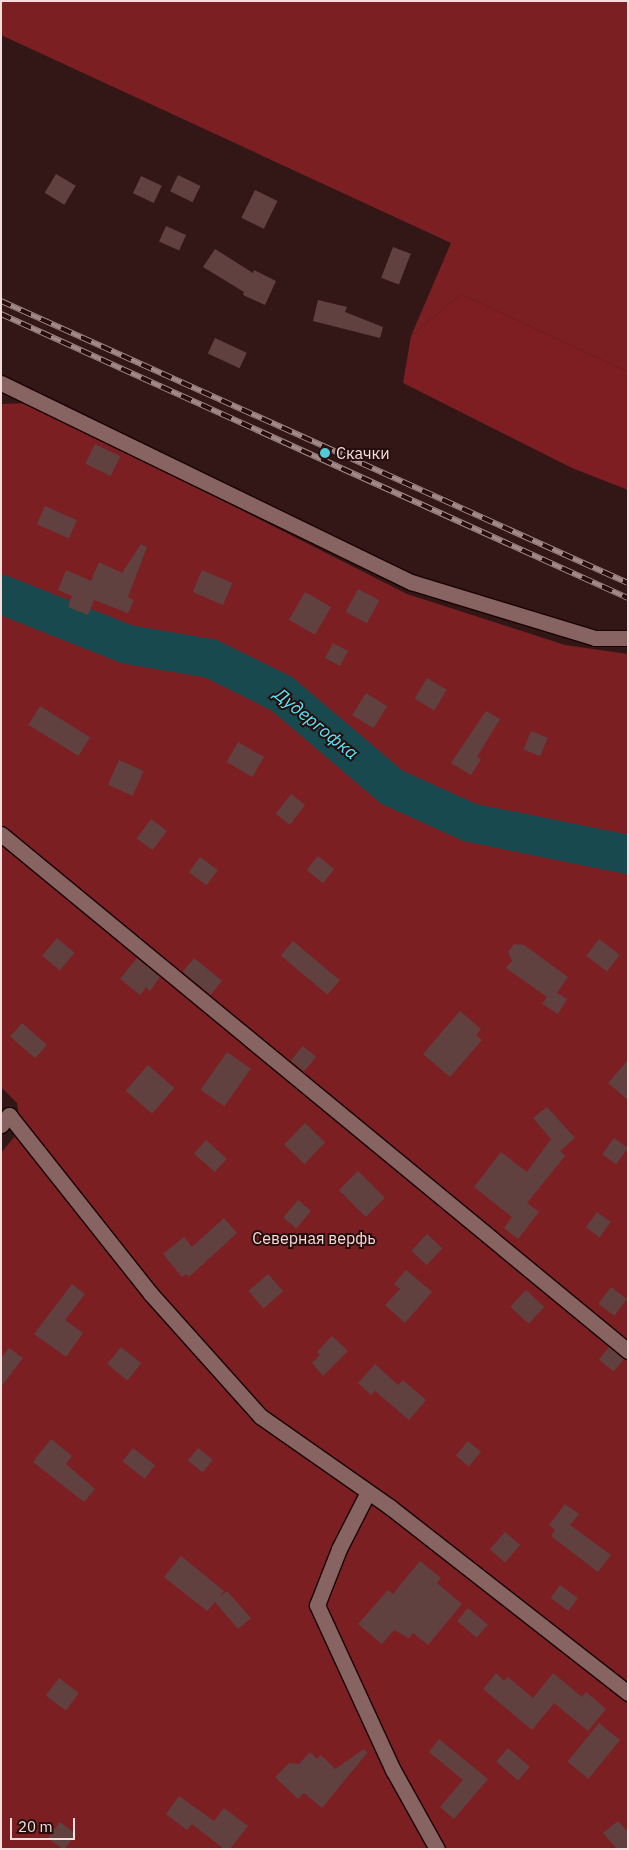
<!DOCTYPE html>
<meta charset="utf-8">
<style>
body{margin:0}
#map{position:relative;width:629px;height:1850px;overflow:hidden;background:#331716;font-family:"IBM Plex Sans",sans-serif}
div>[style]{position:absolute}
[style*='--x']{left:calc(var(--x)*1px);top:calc(var(--y)*1px);width:calc(var(--w)*1px);rotate:calc(var(--a)*1deg)}
.green>*{inset:0;background:#7b1f22}
.forest>*{inset:0;background:#7e1e22}
.river>*{height:39px;margin:-19.5px;padding:0 19.5px;transform-origin:19.5px;border-radius:19.5px;background:#18494f}
.building>*{inset:0;background:#61413f;transform-origin:0 0}
.roads{filter:drop-shadow(1px 0 #190203) drop-shadow(-1px 0 #190203) drop-shadow(0 1px #190203) drop-shadow(0 -1px #190203)}
.minor>*{height:15px;margin:-7.5px;padding:0 7.5px;transform-origin:7.5px;border-radius:7.5px;background:#876462}
.rail>*{height:5.5px;margin-top:-2.75px;transform-origin:0;background:repeating-linear-gradient(90deg,#280d0d 0 11px,#a18988 0 22px);box-sizing:border-box;border-block:1px solid #a18988}
.dots>*{width:14px;height:14px;translate:-50% -50%;box-sizing:border-box;border:2px solid #280d0d;border-radius:50%}
span{translate:-50% -50%;white-space:nowrap;text-align:center;line-height:1.15;-webkit-text-stroke:4px #280d0d;paint-order:stroke}
.poi-label{font-size:16px;color:#f3dedd}
.left{translate:0 -50%;text-align:left}
.park-label{font-size:16px;color:#f7dbd9}
.water-label{font-size:18px;color:#51eafc;font-style:italic}
.frame{position:absolute;inset:0;border:2px solid #f3dedd;pointer-events:none}
.scale{position:absolute;left:10px;top:1818px;width:65px;height:22px;box-sizing:border-box;border:2px solid #f3dedd;border-top:0;padding-left:6px;font-size:15px;line-height:18px;white-space:nowrap;color:#f3dedd;-webkit-text-stroke:4px #280d0d;paint-order:stroke}
</style>
<div id="map">
<div class="green">
<i style="clip-path:polygon(1px 1px,628px 1px,628px 372px,461px 294px,411px 336px,451px 243px,1px 35px)"></i>
<i style="clip-path:polygon(30px 403px,407px 594px,565px 645px,628px 654px,628px 1849px,1px 1849px,1px 1153px,21px 1129px,17px 1103px,1px 1087px,1px 404px)"></i>
</div>
<div class="forest">
<i style="clip-path:polygon(461px 294px,628px 372px,628px 490px,572px 468px,403px 383px,411px 336px)"></i>
</div>
<div class="river">
<i style="--x:1;--y:594;--w:136;--a:21.6"></i>
<i style="--x:127;--y:644;--w:84;--a:9.6"></i>
<i style="--x:210;--y:658;--w:79;--a:26.2"></i>
<i style="--x:281;--y:693;--w:145;--a:40.3"></i>
<i style="--x:392;--y:787;--w:85;--a:24.4"></i>
<i style="--x:469;--y:822;--w:162;--a:11.4"></i>
</div>
<div class="building">
<i style="left:56px;top:174px;width:23px;height:22px;rotate:31deg"></i>
<i style="left:178px;top:175px;width:25px;height:18px;rotate:26deg"></i>
<i style="left:141px;top:176px;width:23px;height:19px;rotate:25deg"></i>
<i style="left:255px;top:190px;width:25px;height:31px;rotate:26deg"></i>
<i style="left:166px;top:226px;width:22px;height:17px;rotate:24deg"></i>
<i style="left:393px;top:247px;width:19px;height:33px;rotate:21deg"></i>
<i style="clip-path:polygon(215px 249px,253px 273px,254px 270px,276px 281px,265px 305px,243px 295px,244px 292px,203px 267px)"></i>
<i style="clip-path:polygon(318px 300px,347px 307px,345px 312px,383px 327px,380px 338px,313px 321px)"></i>
<i style="left:215px;top:338px;width:35px;height:17px;rotate:25deg"></i>
<i style="left:95px;top:444px;width:28px;height:22px;rotate:26deg"></i>
<i style="left:45px;top:506px;width:35px;height:20px;rotate:24deg"></i>
<i style="clip-path:polygon(141px 544px,147px 547px,128px 597px,134px 600px,128px 613px,94px 600px,88px 615px,68px 607px,72px 596px,58px 590px,66px 570px,91px 581px,99px 562px,122px 573px)"></i>
<i style="left:202px;top:570px;width:33px;height:24px;rotate:23deg"></i>
<i style="left:358px;top:589px;width:24px;height:26px;rotate:28deg"></i>
<i style="left:305px;top:592px;width:30px;height:32px;rotate:30deg"></i>
<i style="left:333px;top:643px;width:17px;height:17px;rotate:28deg"></i>
<i style="left:427px;top:678px;width:23px;height:24px;rotate:31deg"></i>
<i style="left:366px;top:693px;width:25px;height:26px;rotate:32deg"></i>
<i style="left:40px;top:706px;width:59px;height:22px;rotate:32deg"></i>
<i style="clip-path:polygon(486px 711px,500px 719px,477px 757px,481px 759px,471px 775px,451px 763px)"></i>
<i style="left:531px;top:731px;width:18px;height:20px;rotate:22deg"></i>
<i style="left:238px;top:742px;width:30px;height:23px;rotate:30deg"></i>
<i style="left:119px;top:760px;width:27px;height:27px;rotate:24deg"></i>
<i style="left:291px;top:794px;width:18px;height:25px;rotate:38deg"></i>
<i style="left:151px;top:819px;width:20px;height:24px;rotate:37deg"></i>
<i style="left:318px;top:856px;width:21px;height:18px;rotate:39deg"></i>
<i style="left:200px;top:857px;width:22px;height:19px;rotate:36deg"></i>
<i style="left:57px;top:938px;width:23px;height:23px;rotate:40deg"></i>
<i style="left:599px;top:939px;width:26px;height:21px;rotate:37deg"></i>
<i style="left:293px;top:941px;width:61px;height:19px;rotate:40deg"></i>
<i style="clip-path:polygon(514px 944px,524px 945px,568px 977px,557px 993px,567px 999px,558px 1014px,542px 1004px,547px 997px,506px 968px,512px 961px,508px 952px)"></i>
<i style="clip-path:polygon(137px 958px,160px 977px,150px 991px,146px 987px,140px 995px,120px 979px)"></i>
<i style="left:194px;top:958px;width:36px;height:18px;rotate:39deg"></i>
<i style="clip-path:polygon(460px 1011px,481px 1029px,476px 1035px,482px 1040px,450px 1077px,423px 1054px)"></i>
<i style="left:22px;top:1023px;width:33px;height:18px;rotate:41deg"></i>
<i style="left:303px;top:1046px;width:17px;height:19px;rotate:40deg"></i>
<i style="left:227px;top:1052px;width:29px;height:46px;rotate:35deg"></i>
<i style="clip-path:polygon(628px 1060px,628px 1100px,608px 1083px)"></i>
<i style="left:148px;top:1065px;width:35px;height:34px;rotate:41deg"></i>
<i style="clip-path:polygon(547px 1107px,575px 1138px,560px 1151px,565px 1156px,527px 1203px,539px 1212px,518px 1239px,504px 1228px,512px 1217px,474px 1187px,501px 1152px,527px 1172px,551px 1139px,533px 1118px)"></i>
<i style="left:305px;top:1123px;width:28px;height:30px;rotate:44deg"></i>
<i style="left:614px;top:1138px;width:17px;height:20px;rotate:36deg"></i>
<i style="left:206px;top:1140px;width:28px;height:18px;rotate:42deg"></i>
<i style="left:358px;top:1171px;width:38px;height:27px;rotate:45deg"></i>
<i style="left:298px;top:1200px;width:17px;height:23px;rotate:40deg"></i>
<i style="left:597px;top:1212px;width:17px;height:19px;rotate:36deg"></i>
<i style="clip-path:polygon(224px 1218px,237px 1233px,189px 1277px,186px 1274px,182px 1277px,163px 1254px,184px 1237px,192px 1247px)"></i>
<i style="left:427px;top:1234px;width:21px;height:23px;rotate:43deg"></i>
<i style="clip-path:polygon(406px 1270px,432px 1292px,405px 1323px,385px 1305px,400px 1289px,394px 1284px)"></i>
<i style="left:268px;top:1274px;width:23px;height:26px;rotate:49deg"></i>
<i style="clip-path:polygon(72px 1284px,85px 1294px,65px 1320px,83px 1333px,66px 1357px,34px 1334px)"></i>
<i style="left:611px;top:1287px;width:20px;height:21px;rotate:37deg"></i>
<i style="left:526px;top:1290px;width:25px;height:23px;rotate:43deg"></i>
<i style="clip-path:polygon(332px 1336px,348px 1351px,323px 1376px,312px 1363px,320px 1355px,317px 1352px)"></i>
<i style="left:121px;top:1347px;width:26px;height:22px;rotate:39deg"></i>
<i style="left:609px;top:1347px;width:19px;height:16px;rotate:39deg"></i>
<i style="clip-path:polygon(9px 1348px,23px 1358px,1px 1387px,1px 1358px)"></i>
<i style="clip-path:polygon(375px 1364px,398px 1385px,403px 1380px,426px 1400px,409px 1420px,375px 1391px,371px 1395px,358px 1383px)"></i>
<i style="clip-path:polygon(51px 1439px,72px 1456px,66px 1464px,95px 1489px,84px 1502px,33px 1462px)"></i>
<i style="left:468px;top:1441px;width:17px;height:19px;rotate:40deg"></i>
<i style="left:133px;top:1448px;width:28px;height:17px;rotate:38deg"></i>
<i style="left:198px;top:1448px;width:19px;height:16px;rotate:39deg"></i>
<i style="clip-path:polygon(565px 1504px,579px 1514px,570px 1525px,611px 1555px,598px 1572px,551px 1536px,555px 1530px,549px 1525px)"></i>
<i style="left:505px;top:1532px;width:20px;height:23px;rotate:41deg"></i>
<i style="clip-path:polygon(181px 1556px,224px 1591px,219px 1597px,227px 1591px,251px 1618px,238px 1629px,215px 1602px,207px 1611px,164px 1577px)"></i>
<i style="clip-path:polygon(420px 1561px,441px 1578px,437px 1583px,462px 1604px,428px 1645px,413px 1633px,409px 1638px,394px 1630px,382px 1644px,358px 1624px,388px 1590px,393px 1594px)"></i>
<i style="left:560px;top:1585px;width:22px;height:16px;rotate:36deg"></i>
<i style="left:468px;top:1608px;width:26px;height:17px;rotate:40deg"></i>
<i style="clip-path:polygon(496px 1673px,504px 1681px,508px 1677px,533px 1698px,553px 1673px,582px 1697px,586px 1692px,606px 1709px,588px 1731px,554px 1703px,532px 1730px,483px 1689px)"></i>
<i style="left:59px;top:1678px;width:25px;height:22px;rotate:37deg"></i>
<i style="left:599px;top:1723px;width:27px;height:50px;rotate:39deg"></i>
<i style="clip-path:polygon(439px 1739px,488px 1779px,454px 1819px,440px 1807px,463px 1780px,429px 1752px)"></i>
<i style="left:508px;top:1748px;width:29px;height:18px;rotate:41deg"></i>
<i style="clip-path:polygon(364px 1749px,367px 1753px,322px 1808px,304px 1793px,298px 1799px,275px 1777px,289px 1763px,299px 1764px,310px 1752px,317px 1759px,321px 1755px,335px 1769px)"></i>
<i style="clip-path:polygon(179px 1796px,214px 1821px,224px 1808px,248px 1826px,230px 1849px,224px 1849px,192px 1824px,187px 1830px,166px 1814px)"></i>
<i style="clip-path:polygon(618px 1821px,628px 1832px,628px 1849px,617px 1849px,603px 1833px)"></i>
<i style="left:60px;top:1822px;width:20px;height:20px;rotate:37deg"></i>
</div>
<div class="roads">
<div class="minor">
<i style="--x:1;--y:383;--w:456;--a:25.9"></i>
<i style="--x:411;--y:582;--w:192;--a:16.9"></i>
<i style="--x:595;--y:638;--w:33;--a:0"></i>
<i style="--x:1;--y:834;--w:813;--a:39.51"></i>
<i style="--x:1;--y:1125;--w:13;--a:-51"></i>
<i style="--x:9;--y:1115;--w:228;--a:51.6"></i>
<i style="--x:151;--y:1294;--w:164;--a:48.2"></i>
<i style="--x:260;--y:1416;--w:159;--a:35"></i>
<i style="--x:390;--y:1507;--w:302;--a:38"></i>
<i style="--x:368;--y:1492;--w:64;--a:117"></i>
<i style="--x:339;--y:1549;--w:60;--a:111.4"></i>
<i style="--x:317;--y:1605;--w:182;--a:65.3"></i>
<i style="--x:393;--y:1770;--w:90;--a:60.9"></i>
</div>
</div>
<div class="rail">
<i style="--x:1;--y:301;--w:687;--a:24.22"></i>
<i style="--x:1;--y:314;--w:688;--a:24.37"></i>
</div>
<div class="dots">
<i style="left:325px;top:453px;background:#52cbd9"></i>
</div>
<div class="poi-label">
<span class="left" style="left:336px;top:453px">Скачки</span>
</div>
<div class="park-label">
<span style="left:314px;top:1238px">Северная верфь</span>
</div>
<div class="water-label">
<span style="left:316px;top:724px;rotate:39deg">Дудергофка</span>
</div>
<div class="frame"></div>
<div class="scale">20 m</div>
</div>
